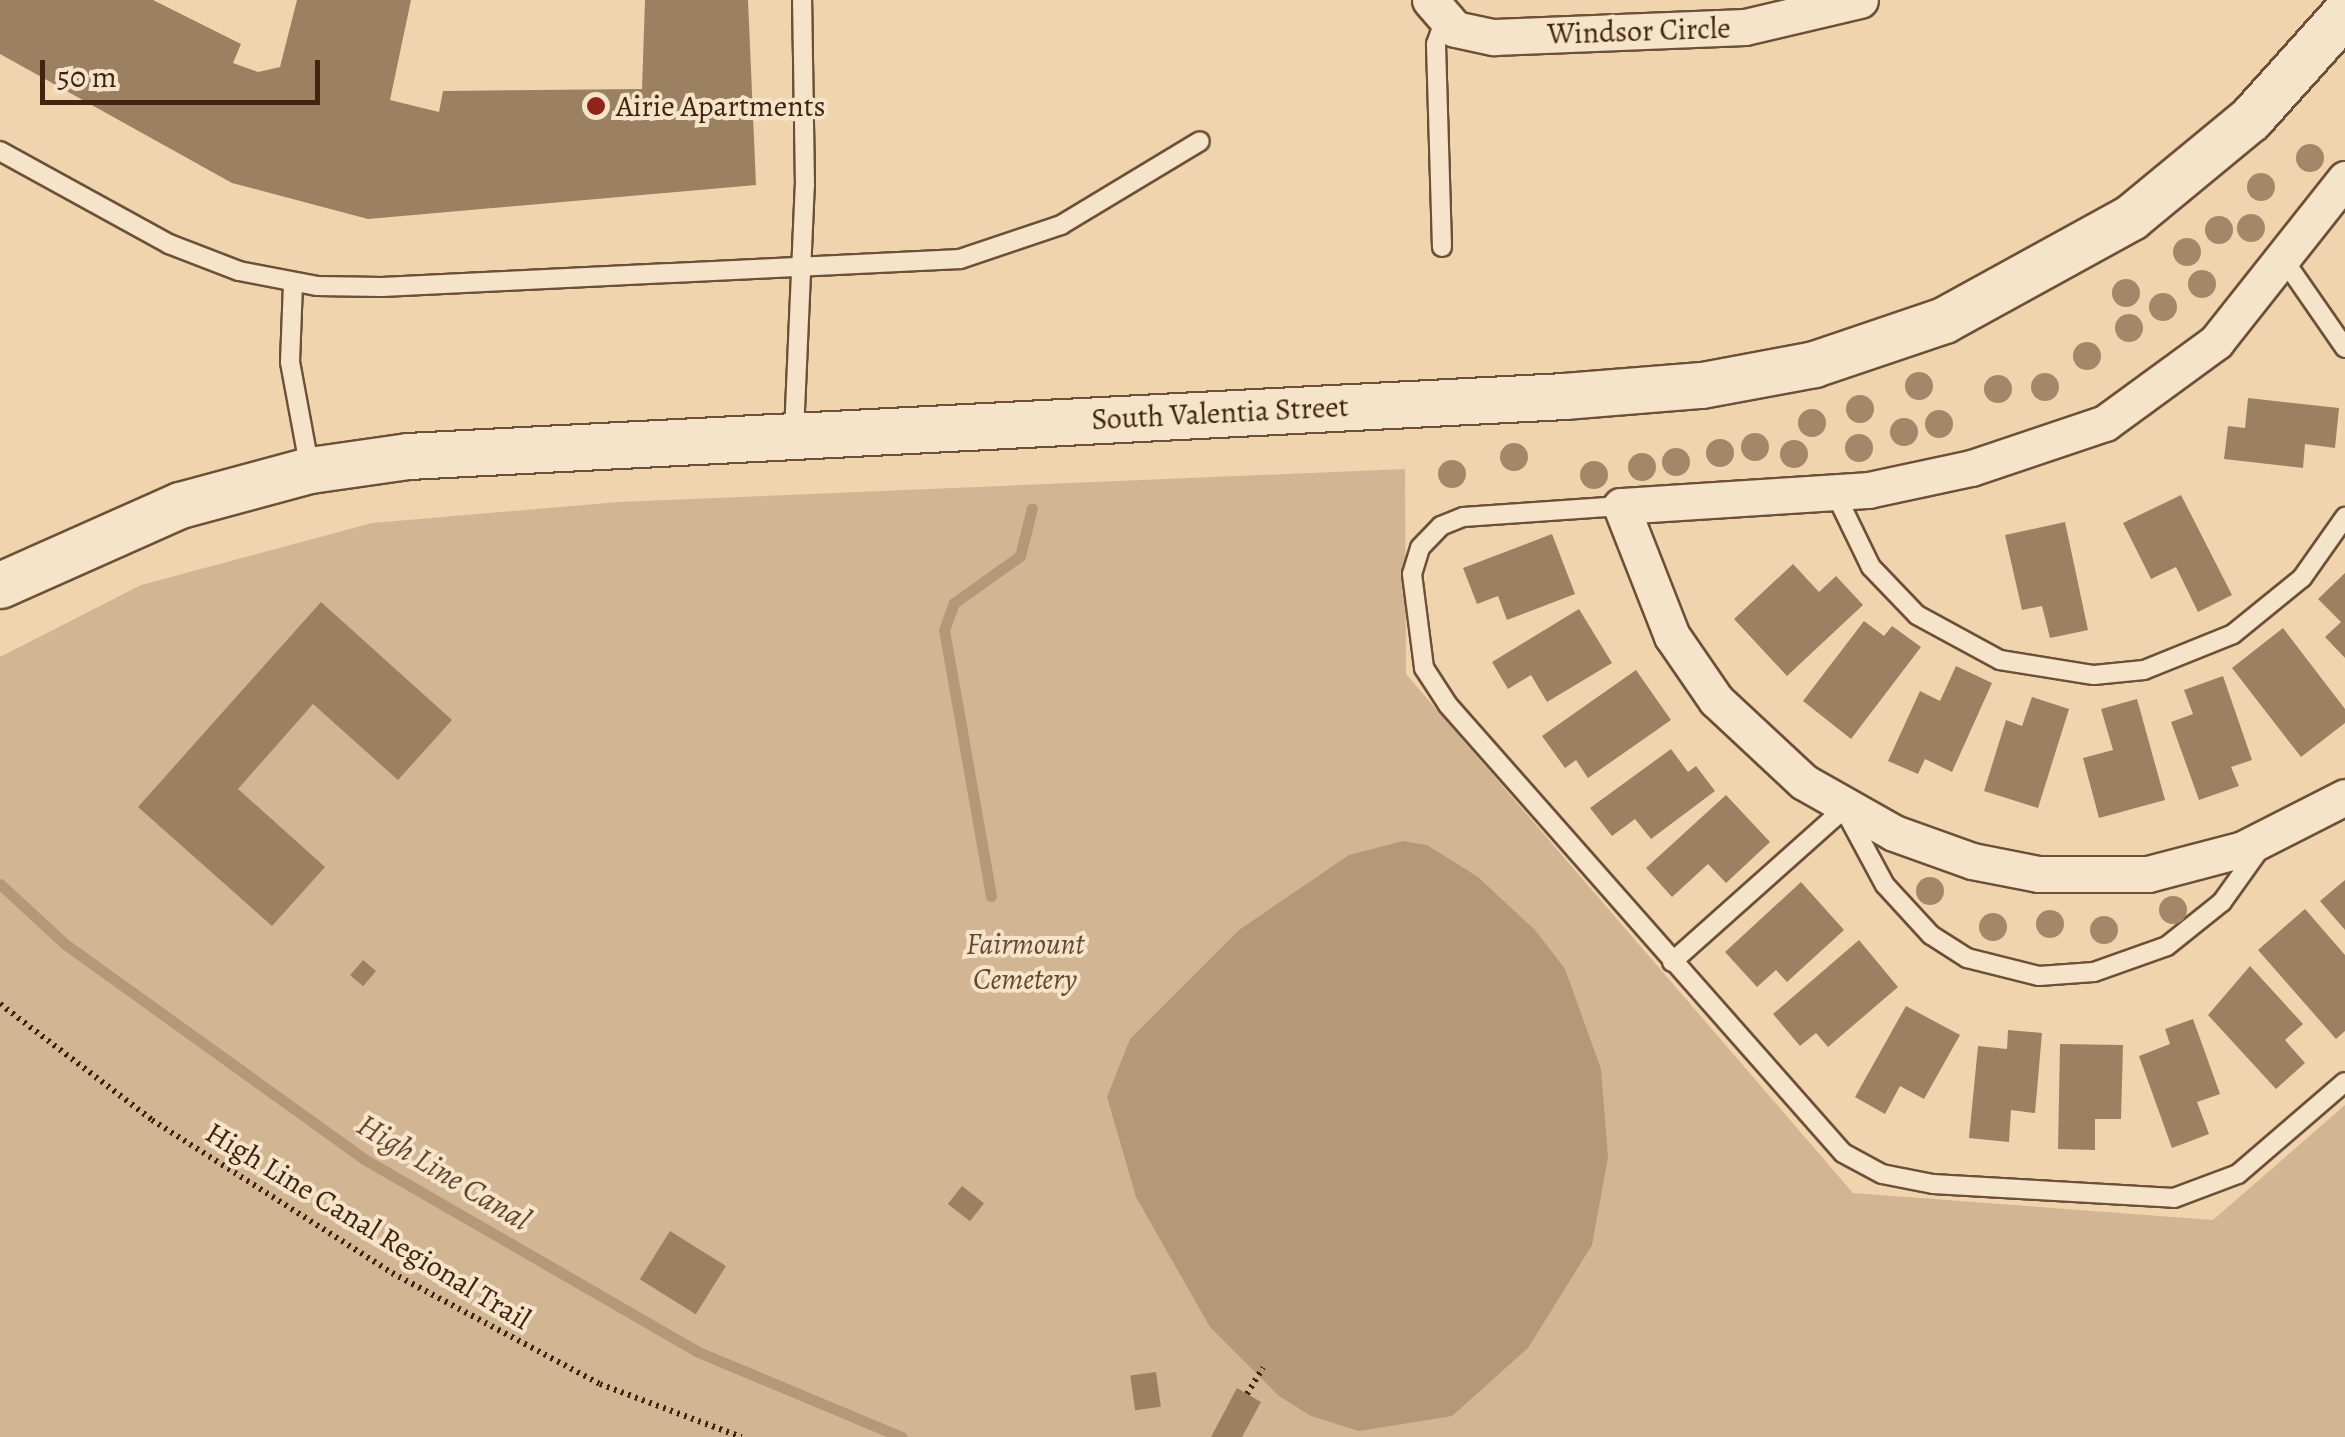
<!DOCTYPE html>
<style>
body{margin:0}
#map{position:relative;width:2345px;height:1437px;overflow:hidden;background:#f0d4ae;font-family:Alegreya,serif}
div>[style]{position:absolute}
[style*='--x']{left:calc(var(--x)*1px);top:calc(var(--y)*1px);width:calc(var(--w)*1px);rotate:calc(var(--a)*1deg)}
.green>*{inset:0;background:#d2b693}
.water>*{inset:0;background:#b49878}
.stream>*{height:11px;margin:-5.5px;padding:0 5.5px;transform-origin:5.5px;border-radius:5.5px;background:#b49878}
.building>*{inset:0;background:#9c8062;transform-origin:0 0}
.path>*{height:6px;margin-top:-3px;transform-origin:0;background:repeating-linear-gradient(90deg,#41240f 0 2.5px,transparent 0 7.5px)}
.roads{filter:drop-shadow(2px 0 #6d5037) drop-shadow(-2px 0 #6d5037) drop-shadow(0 2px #6d5037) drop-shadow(0 -2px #6d5037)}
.service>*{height:18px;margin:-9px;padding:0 9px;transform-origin:9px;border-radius:9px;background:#f5e3ca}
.minor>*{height:35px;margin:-17.5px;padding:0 17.5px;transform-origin:17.5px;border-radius:17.5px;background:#f5e3ca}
.tertiary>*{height:45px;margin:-22.5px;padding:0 22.5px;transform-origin:22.5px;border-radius:22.5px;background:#f5e3ca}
.trees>*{width:28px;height:28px;margin:-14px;border-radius:50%;background:#a48769}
.dots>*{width:28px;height:28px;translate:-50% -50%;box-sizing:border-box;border:5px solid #f5e3ca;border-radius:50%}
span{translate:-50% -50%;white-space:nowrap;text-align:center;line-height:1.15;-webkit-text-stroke:8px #f5e3ca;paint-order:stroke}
.street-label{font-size:30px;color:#41240f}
.poi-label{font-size:30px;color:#41240f}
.left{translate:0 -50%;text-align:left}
.park-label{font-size:30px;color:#654830;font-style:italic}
.water-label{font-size:32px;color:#64472e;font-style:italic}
.scale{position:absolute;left:40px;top:60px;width:280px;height:45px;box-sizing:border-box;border:5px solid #41240f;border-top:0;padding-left:12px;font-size:30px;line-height:35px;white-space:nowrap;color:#41240f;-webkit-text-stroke:8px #f5e3ca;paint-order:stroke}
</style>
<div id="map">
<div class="green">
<i style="clip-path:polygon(1405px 469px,1406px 674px,1853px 1193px,2213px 1220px,2345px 1105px,2345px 1437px,0 1437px,0 657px,141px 585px,372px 523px,619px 502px)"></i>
</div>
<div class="water">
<i style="clip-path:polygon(1403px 841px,1427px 845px,1478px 877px,1535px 930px,1565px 969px,1601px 1069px,1608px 1157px,1592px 1245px,1528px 1348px,1452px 1416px,1359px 1431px,1311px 1416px,1279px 1396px,1210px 1327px,1136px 1197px,1107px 1097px,1130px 1039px,1239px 930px,1349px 855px)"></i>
</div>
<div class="stream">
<i style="--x:0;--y:884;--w:88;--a:42.7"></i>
<i style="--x:65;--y:944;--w:368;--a:35.7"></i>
<i style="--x:364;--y:1159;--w:384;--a:30"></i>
<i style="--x:696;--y:1351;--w:223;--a:22.7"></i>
<i style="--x:991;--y:896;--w:270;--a:-100"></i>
<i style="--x:944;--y:630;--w:29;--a:-70"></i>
<i style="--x:954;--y:603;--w:81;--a:-35.5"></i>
<i style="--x:1020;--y:556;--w:49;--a:-76"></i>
</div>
<div class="building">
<i style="clip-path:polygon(0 0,153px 0,241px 44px,233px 63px,258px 72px,280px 67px,297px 0,411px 0,390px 100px,439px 112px,443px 91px,642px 89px,645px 0,748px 0,756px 185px,368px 219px,232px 183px,0 54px)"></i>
<i style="clip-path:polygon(2248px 398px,2339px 408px,2335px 448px,2305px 444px,2303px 468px,2224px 459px,2228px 426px,2245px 428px)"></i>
<i style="clip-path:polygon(2181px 495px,2232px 595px,2198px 612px,2176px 567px,2151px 579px,2123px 523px)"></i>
<i style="clip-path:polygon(2065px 522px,2088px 630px,2050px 638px,2042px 606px,2022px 610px,2005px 535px)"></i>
<i style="clip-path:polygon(1552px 534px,1575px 594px,1507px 620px,1498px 596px,1477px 604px,1463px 568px)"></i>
<i style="clip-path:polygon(1793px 564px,1819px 592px,1836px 576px,1863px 605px,1787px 676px,1734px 619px)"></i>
<i style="clip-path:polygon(2345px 573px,2345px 658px,2325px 637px,2341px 622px,2318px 599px)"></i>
<i style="clip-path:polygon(321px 602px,452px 720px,398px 780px,313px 704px,238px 789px,325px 867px,272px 926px,138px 807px)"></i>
<i style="clip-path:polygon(1579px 609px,1612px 663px,1547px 702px,1531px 675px,1508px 689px,1492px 662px)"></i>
<i style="clip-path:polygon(1864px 621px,1884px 636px,1892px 626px,1921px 647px,1851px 739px,1803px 701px)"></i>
<i style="clip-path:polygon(2283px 628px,2345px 709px,2345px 723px,2301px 757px,2232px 668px)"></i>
<i style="clip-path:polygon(1956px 666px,1992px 683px,1952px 772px,1925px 759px,1918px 774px,1888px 761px,1920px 691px,1940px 701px)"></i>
<i style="clip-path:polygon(1636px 670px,1671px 720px,1588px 778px,1576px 760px,1565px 768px,1542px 736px)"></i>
<i style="clip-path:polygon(2223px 676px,2252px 760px,2231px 767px,2239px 786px,2199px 800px,2171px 722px,2193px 714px,2184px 690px)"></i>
<i style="clip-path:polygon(2032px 697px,2069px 709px,2038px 808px,1984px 791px,2006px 720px,2022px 726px)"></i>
<i style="clip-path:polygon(2137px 699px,2165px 800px,2099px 818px,2083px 758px,2113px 750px,2101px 709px)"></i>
<i style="clip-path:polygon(1671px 749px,1688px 772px,1696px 766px,1715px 791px,1651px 839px,1635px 819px,1612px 836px,1590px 808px)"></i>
<i style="clip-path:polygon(1726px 795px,1770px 842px,1726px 883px,1708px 864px,1672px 897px,1646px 868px)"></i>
<i style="clip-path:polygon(2345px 880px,2345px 930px,2320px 901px)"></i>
<i style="clip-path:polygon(1801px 882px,1844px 930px,1787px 982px,1776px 970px,1757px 987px,1725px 952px)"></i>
<i style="clip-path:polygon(2305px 909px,2345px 955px,2345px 1031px,2336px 1039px,2258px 950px)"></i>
<i style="clip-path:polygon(1859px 940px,1898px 987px,1828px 1047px,1816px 1033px,1800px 1046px,1773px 1014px)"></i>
<i style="left:363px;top:960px;width:17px;height:20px;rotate:40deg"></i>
<i style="clip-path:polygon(2250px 966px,2303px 1024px,2285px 1040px,2305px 1063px,2276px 1089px,2208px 1015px)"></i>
<i style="clip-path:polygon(1906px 1006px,1960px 1035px,1924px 1099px,1900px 1086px,1885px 1114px,1855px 1097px)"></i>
<i style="clip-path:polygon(2193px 1019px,2220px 1094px,2197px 1102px,2209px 1134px,2172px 1148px,2139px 1056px,2170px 1044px,2165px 1029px)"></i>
<i style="clip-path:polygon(2008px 1030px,2042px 1033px,2035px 1113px,2011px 1110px,2009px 1142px,1969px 1138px,1978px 1046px,2007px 1049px)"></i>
<i style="clip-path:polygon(2060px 1044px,2123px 1045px,2121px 1119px,2095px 1119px,2095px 1150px,2058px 1149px)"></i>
<i style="left:962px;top:1186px;width:28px;height:23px;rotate:38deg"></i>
<i style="left:670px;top:1231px;width:66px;height:57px;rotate:32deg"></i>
<i style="left:1156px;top:1372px;width:35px;height:26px;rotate:82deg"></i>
<i style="clip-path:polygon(1237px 1388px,1261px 1402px,1242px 1437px,1211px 1437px)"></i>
</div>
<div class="path">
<i style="--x:0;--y:1004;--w:191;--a:37.3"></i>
<i style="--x:152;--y:1120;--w:285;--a:32.5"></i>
<i style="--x:392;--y:1273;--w:236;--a:28.1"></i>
<i style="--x:600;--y:1384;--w:151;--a:20.6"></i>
<i style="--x:1247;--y:1394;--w:31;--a:-59"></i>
</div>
<div class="roads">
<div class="service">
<i style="--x:0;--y:151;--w:193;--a:28.8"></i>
<i style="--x:169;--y:244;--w:75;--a:21.1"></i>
<i style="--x:239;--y:271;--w:79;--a:10.9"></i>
<i style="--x:317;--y:286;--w:65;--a:0.9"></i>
<i style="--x:382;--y:287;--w:579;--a:-2.77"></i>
<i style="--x:960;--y:259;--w:107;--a:-18.6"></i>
<i style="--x:1061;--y:225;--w:162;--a:-31.1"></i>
<i style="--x:1442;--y:247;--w:203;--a:-91.7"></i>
<i style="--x:1436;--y:44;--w:23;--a:-70"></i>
<i style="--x:2284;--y:260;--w:107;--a:55.3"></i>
<i style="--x:293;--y:284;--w:78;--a:92.2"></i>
<i style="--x:290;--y:362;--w:110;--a:79.5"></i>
<i style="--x:794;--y:433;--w:247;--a:-87.5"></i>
<i style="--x:805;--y:186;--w:186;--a:-90.9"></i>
<i style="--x:1836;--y:495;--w:80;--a:64.1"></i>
<i style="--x:1871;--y:567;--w:66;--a:46.2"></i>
<i style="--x:1917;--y:615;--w:94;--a:28.5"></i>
<i style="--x:2000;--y:660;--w:95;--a:9.1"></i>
<i style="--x:2094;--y:675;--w:50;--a:-5.7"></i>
<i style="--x:2144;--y:670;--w:96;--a:-22"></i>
<i style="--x:2233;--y:634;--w:89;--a:-39.1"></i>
<i style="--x:2302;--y:578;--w:75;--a:-54.8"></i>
<i style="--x:1621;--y:506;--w:158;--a:176"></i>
<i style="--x:1463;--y:517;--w:24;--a:158"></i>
<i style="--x:1441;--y:526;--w:30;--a:134"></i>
<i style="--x:1420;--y:548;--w:27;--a:107"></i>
<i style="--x:1412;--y:574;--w:95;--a:82.7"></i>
<i style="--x:1424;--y:668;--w:44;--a:57"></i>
<i style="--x:1448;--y:705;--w:597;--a:48.6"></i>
<i style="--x:1843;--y:1153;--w:44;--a:28.3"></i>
<i style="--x:1882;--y:1174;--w:52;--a:11.1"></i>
<i style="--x:1933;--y:1184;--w:241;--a:3.3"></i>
<i style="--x:2174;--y:1198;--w:68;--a:-20.6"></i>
<i style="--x:2238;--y:1174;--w:141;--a:-40.7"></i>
<i style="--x:1672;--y:962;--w:230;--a:-41.7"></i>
<i style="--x:1844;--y:809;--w:86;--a:61.7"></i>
<i style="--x:1885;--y:885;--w:68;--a:47.4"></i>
<i style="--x:1931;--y:935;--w:43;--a:32.6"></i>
<i style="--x:1967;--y:958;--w:74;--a:14"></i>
<i style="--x:2039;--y:976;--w:55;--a:-4.2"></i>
<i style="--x:2094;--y:972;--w:77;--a:-19.6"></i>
<i style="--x:2167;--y:946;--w:70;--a:-38.7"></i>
<i style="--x:2222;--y:902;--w:69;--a:-54.5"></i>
</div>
<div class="minor">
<i style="--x:1430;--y:0;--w:38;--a:49"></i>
<i style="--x:1455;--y:29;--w:40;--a:12"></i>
<i style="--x:1494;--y:37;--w:251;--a:-2.3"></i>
<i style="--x:1745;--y:27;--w:118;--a:-13.2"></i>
<i style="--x:2345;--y:179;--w:208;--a:128.4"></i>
<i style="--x:2216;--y:342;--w:137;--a:143.9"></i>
<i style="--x:2105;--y:423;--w:141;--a:161.4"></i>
<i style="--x:1971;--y:468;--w:105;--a:167.9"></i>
<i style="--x:1868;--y:490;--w:248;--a:176.3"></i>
<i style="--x:1621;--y:506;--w:140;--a:68.6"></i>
<i style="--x:1672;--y:636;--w:78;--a:55.5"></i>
<i style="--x:1716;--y:700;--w:120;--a:43"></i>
<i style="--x:1804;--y:782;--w:103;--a:29.5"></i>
<i style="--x:1894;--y:833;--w:83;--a:19.7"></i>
<i style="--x:1972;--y:861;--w:67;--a:11.1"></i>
<i style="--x:2038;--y:874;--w:110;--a:0"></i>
<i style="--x:2148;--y:874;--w:98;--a:-14.7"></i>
<i style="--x:2243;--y:849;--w:114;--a:-27"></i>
</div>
<div class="tertiary">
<i style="--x:0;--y:585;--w:197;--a:-24"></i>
<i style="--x:180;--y:505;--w:135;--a:-15.1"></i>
<i style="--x:310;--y:470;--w:99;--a:-8.1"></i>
<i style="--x:408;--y:456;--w:1158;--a:-2.97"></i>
<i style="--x:1564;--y:396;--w:138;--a:-4.6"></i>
<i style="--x:1702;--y:385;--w:114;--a:-10.6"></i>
<i style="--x:1814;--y:364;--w:137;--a:-18.7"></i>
<i style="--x:1944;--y:320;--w:213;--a:-28.8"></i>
<i style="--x:2131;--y:217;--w:154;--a:-39.5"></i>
<i style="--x:2250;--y:119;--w:142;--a:-48.1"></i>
</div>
</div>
<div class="trees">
<i style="left:2310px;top:158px"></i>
<i style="left:2261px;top:187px"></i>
<i style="left:2251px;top:228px"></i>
<i style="left:2219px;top:230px"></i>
<i style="left:2187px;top:252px"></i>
<i style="left:2202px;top:284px"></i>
<i style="left:2126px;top:293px"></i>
<i style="left:2163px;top:307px"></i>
<i style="left:2129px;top:328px"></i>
<i style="left:2087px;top:356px"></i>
<i style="left:1919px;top:386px"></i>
<i style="left:2045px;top:387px"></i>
<i style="left:1998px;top:389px"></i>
<i style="left:1860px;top:409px"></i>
<i style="left:1812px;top:423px"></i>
<i style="left:1939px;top:424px"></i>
<i style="left:1904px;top:432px"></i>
<i style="left:1755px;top:447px"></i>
<i style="left:1859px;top:448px"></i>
<i style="left:1720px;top:453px"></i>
<i style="left:1794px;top:454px"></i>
<i style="left:1514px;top:457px"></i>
<i style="left:1676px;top:462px"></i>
<i style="left:1642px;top:467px"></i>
<i style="left:1452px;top:474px"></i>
<i style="left:1594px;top:475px"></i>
<i style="left:1930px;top:891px"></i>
<i style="left:2173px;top:910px"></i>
<i style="left:2050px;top:924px"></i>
<i style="left:1993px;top:927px"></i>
<i style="left:2104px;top:930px"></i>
</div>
<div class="dots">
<i style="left:596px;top:106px;background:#8f2418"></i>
</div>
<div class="street-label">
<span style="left:1639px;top:31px;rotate:-2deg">Windsor Circle</span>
<span style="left:1220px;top:413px;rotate:-3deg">South Valentia Street</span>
<span style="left:368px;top:1226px;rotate:31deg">High Line Canal Regional Trail</span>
</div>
<div class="poi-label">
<span class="left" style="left:616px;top:106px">Airie Apartments</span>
</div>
<div class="park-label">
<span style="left:1025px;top:961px">Fairmount<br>Cemetery</span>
</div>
<div class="water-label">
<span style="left:444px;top:1172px;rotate:31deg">High Line Canal</span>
</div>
<div class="scale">50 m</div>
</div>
